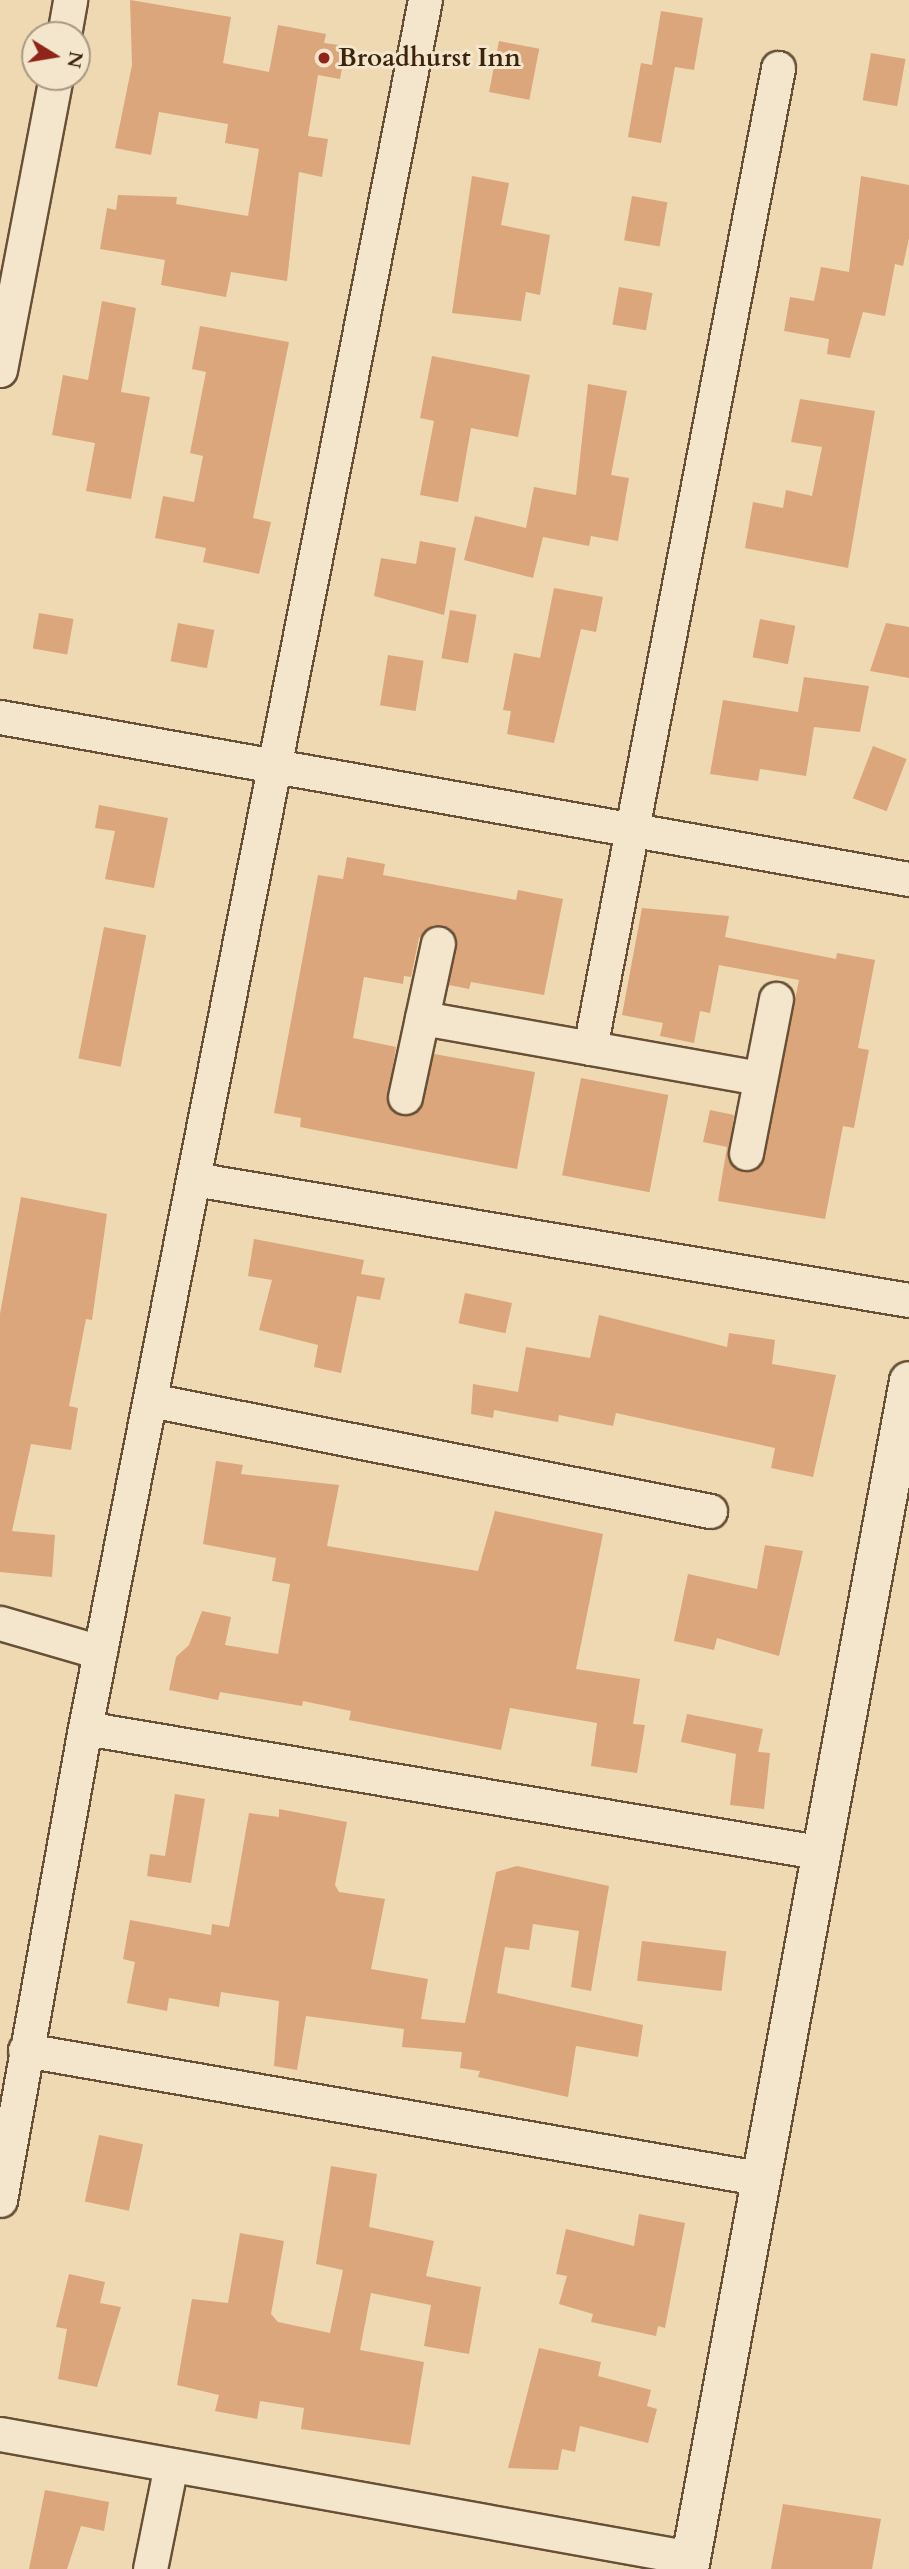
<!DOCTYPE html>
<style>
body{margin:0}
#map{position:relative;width:909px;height:2569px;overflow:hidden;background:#eed9b2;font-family:Cardo,serif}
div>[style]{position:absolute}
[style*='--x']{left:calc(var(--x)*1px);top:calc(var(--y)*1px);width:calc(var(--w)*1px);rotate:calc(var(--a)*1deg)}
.building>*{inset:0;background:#dba67b;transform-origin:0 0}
.roads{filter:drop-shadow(2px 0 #685036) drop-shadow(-2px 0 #685036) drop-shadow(0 2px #685036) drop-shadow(0 -2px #685036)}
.street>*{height:33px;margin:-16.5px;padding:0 16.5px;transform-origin:16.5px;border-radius:16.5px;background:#f4e6cd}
.secondary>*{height:38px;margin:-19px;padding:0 19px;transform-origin:19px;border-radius:19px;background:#f4e6cd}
.dots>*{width:19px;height:19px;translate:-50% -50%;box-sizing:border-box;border:4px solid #f4e6cd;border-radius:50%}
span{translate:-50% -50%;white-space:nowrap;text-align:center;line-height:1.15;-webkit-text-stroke:6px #f4e6cd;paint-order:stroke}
.poi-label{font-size:26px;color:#3b230c;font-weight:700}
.left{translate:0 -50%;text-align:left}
.north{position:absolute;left:21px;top:21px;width:70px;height:70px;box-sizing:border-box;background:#f4e6cd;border:2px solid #aa9880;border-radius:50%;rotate:101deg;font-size:19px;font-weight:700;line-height:28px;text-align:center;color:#3b230c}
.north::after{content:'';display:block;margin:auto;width:24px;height:32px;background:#8f2418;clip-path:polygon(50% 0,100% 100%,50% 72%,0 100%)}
</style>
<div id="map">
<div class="building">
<i style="clip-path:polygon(130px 0,231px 17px,223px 63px,269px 72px,278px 25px,326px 34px,324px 43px,346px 46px,340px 79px,318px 75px,308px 136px,328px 139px,322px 177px,299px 172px,287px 281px,231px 272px,226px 297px,161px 285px,165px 260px,100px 249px,107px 208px,116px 210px,118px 195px,177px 197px,176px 204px,248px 216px,259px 149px,225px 143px,228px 124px,159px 112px,151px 155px,115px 148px,132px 65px)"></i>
<i style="clip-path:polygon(661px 11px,703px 18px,694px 70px,675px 67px,661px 143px,628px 137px,641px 63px,652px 65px)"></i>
<i style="left:499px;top:41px;width:41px;height:52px;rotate:11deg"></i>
<i style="left:871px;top:53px;width:35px;height:48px;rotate:10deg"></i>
<i style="clip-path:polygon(472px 176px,509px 183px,501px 225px,550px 235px,540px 295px,526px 292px,521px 321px,452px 313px)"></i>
<i style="clip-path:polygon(861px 176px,909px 185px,909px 238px,903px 266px,895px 264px,885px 316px,863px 312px,850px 358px,827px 354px,829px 339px,784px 331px,790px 297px,814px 301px,821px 267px,849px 272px)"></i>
<i style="left:632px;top:196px;width:36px;height:45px;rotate:10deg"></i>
<i style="left:619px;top:287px;width:34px;height:38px;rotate:10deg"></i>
<i style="clip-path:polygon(102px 301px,136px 308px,121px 392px,150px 397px,131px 499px,86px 491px,95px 443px,52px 435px,63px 375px,88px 380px)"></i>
<i style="clip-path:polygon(200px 326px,289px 342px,253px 518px,271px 522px,259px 574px,203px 562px,206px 548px,155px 538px,163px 496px,194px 502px,203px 456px,190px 453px,206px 372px,192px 369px)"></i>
<i style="clip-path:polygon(432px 356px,530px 375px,518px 437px,471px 428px,458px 502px,420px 495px,434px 421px,420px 418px)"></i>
<i style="clip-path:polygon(588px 384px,627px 391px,611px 475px,629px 478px,618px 541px,591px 536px,589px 546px,543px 537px,533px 578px,464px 560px,475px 516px,526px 528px,534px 487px,576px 495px)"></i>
<i style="clip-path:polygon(800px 399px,875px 411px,848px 568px,745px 548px,753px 502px,783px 508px,786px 490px,812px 496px,822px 447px,791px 442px)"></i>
<i style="clip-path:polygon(420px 541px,456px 548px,444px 615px,374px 596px,381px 558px,416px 564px)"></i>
<i style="clip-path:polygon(554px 588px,603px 597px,596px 632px,581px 629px,554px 743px,507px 734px,511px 711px,503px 710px,514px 653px,540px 658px)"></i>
<i style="left:450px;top:610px;width:27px;height:49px;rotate:10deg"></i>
<i style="left:39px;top:613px;width:35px;height:36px;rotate:10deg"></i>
<i style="left:760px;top:619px;width:36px;height:39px;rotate:11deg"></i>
<i style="left:178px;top:623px;width:37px;height:39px;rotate:11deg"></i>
<i style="clip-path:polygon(886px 623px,909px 627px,909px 678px,870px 671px)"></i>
<i style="left:388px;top:655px;width:36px;height:51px;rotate:9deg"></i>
<i style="clip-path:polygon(804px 677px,869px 686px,860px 732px,814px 727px,806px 776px,760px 769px,758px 781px,710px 774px,723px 700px,798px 712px)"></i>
<i style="left:873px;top:746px;width:36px;height:56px;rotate:21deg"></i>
<i style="clip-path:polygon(99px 805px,168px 818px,154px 888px,105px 879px,115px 831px,95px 828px)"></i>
<i style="clip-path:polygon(347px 857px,385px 864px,383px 875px,516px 900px,518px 890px,563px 899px,544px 995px,471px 982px,469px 989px,449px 985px,456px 938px,450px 928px,433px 925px,419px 938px,411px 977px,404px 976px,403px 984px,364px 977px,353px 1038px,396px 1047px,387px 1102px,402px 1116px,420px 1109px,434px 1054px,535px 1072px,517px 1169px,300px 1127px,301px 1118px,274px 1113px,318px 875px,343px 879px)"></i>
<i style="clip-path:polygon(642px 908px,729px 916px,725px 937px,836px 959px,837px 953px,875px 960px,858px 1048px,869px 1050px,854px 1128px,843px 1126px,825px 1219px,718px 1201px,727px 1147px,703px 1142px,710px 1110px,734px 1115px,728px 1160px,743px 1172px,761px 1165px,799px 980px,719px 965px,710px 1013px,700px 1011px,694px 1043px,660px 1036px,663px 1023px,622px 1015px)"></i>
<i style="left:104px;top:927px;width:43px;height:134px;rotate:11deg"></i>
<i style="left:581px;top:1078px;width:89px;height:99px;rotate:11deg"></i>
<i style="clip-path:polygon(21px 1197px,107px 1214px,92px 1320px,86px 1319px,69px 1406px,78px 1408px,71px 1450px,31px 1444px,12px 1531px,55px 1535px,52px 1577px,0 1572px,0 1314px)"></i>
<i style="clip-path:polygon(254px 1239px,364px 1260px,361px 1274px,385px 1278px,380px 1300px,357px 1296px,341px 1373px,314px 1367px,318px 1345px,259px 1330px,272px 1280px,248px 1276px)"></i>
<i style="left:465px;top:1293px;width:48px;height:31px;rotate:12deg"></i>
<i style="clip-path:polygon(599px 1315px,727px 1347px,729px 1333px,775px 1340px,772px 1364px,836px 1375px,813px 1477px,771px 1468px,775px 1448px,616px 1413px,613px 1426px,559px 1415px,558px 1422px,494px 1410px,493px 1418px,471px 1414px,473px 1384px,518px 1392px,526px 1347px,590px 1358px)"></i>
<i style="clip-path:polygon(216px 1461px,243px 1465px,241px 1474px,339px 1485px,327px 1546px,478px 1571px,495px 1511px,603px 1534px,576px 1669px,640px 1679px,633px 1724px,645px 1725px,637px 1773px,591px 1766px,597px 1723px,510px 1708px,501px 1750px,349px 1720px,351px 1711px,303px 1701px,302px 1706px,220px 1692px,218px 1700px,169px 1690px,176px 1657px,189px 1645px,202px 1611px,231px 1617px,225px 1645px,278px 1654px,290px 1584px,272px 1581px,276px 1558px,203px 1544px)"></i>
<i style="clip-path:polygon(765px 1545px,803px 1551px,779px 1656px,717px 1638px,714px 1650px,674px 1641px,688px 1574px,757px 1589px)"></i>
<i style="clip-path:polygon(687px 1714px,763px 1729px,758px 1752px,770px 1753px,764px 1809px,730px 1805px,736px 1754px,681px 1742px)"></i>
<i style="clip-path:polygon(175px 1794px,205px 1799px,191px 1883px,147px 1876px,150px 1854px,165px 1856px)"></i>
<i style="clip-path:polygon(279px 1809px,347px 1822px,335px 1885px,339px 1892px,385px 1899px,371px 1969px,428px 1979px,421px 2019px,465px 2023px,496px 1872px,517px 1866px,609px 1886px,591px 1991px,571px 1987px,579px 1931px,533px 1924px,529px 1950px,505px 1947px,497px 1993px,643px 2025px,638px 2057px,576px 2046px,568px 2097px,478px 2077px,480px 2071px,460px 2068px,462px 2052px,402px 2047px,404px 2029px,306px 2016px,297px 2070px,274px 2066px,279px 2001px,221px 1992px,219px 2007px,169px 1998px,167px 2011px,127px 2003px,135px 1962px,123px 1959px,130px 1920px,211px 1935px,212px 1924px,229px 1927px,249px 1813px,279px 1817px)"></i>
<i style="left:642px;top:1941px;width:85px;height:40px;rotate:7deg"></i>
<i style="left:99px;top:2135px;width:45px;height:68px;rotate:12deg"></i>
<i style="clip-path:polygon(331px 2166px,377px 2174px,369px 2227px,434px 2241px,426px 2276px,481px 2287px,469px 2354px,424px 2346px,431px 2305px,371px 2293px,360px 2350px,424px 2362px,410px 2445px,301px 2429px,304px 2408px,260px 2401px,257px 2419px,215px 2411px,219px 2395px,177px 2385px,192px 2299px,228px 2303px,240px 2233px,284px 2241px,271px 2314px,278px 2322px,330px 2333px,343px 2270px,316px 2264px)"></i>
<i style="clip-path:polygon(639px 2214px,685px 2223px,665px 2328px,658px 2326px,656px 2336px,591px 2322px,593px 2314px,559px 2304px,567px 2276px,556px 2274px,566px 2229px,634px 2246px)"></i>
<i style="clip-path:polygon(69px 2274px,105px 2282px,100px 2303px,121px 2307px,97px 2387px,58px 2379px,67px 2329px,56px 2327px)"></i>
<i style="clip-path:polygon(539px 2348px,601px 2362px,598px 2376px,651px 2390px,647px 2406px,657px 2409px,648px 2443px,580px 2426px,575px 2452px,562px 2449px,558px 2470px,508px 2468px)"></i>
<i style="clip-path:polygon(45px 2490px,109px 2502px,104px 2531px,81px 2526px,67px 2569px,29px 2569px)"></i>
<i style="clip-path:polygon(783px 2504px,881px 2519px,872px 2569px,771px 2569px)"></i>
</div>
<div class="roads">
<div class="street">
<i style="--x:64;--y:35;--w:36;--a:-80"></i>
<i style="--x:0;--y:370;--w:298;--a:-79.2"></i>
<i style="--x:0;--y:717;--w:923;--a:10.11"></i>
<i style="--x:422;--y:1018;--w:343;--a:10.1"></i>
<i style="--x:590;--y:1048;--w:998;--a:-79.14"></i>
<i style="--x:405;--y:1097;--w:157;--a:-77.9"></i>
<i style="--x:746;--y:1153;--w:157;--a:-79"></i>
<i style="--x:194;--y:1179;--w:725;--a:9.61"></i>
<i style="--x:150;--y:1400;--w:571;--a:11.21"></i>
<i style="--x:0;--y:1623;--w:104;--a:16.2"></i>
<i style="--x:85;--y:1728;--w:749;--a:9.61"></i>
<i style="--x:25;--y:2050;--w:749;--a:9.91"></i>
<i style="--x:0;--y:2200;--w:480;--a:-79.8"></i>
<i style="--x:85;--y:1728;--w:1761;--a:-78.87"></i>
<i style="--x:0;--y:2434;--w:702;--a:10.17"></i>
<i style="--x:150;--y:2569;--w:106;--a:-78.6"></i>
</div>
<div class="secondary">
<i style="--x:689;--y:2569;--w:1208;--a:-79.51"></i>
</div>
</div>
<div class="dots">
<i style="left:324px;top:58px;background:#8f2418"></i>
</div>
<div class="poi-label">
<span class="left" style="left:338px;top:58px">Broadhurst Inn</span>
</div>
<div class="north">N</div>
</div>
